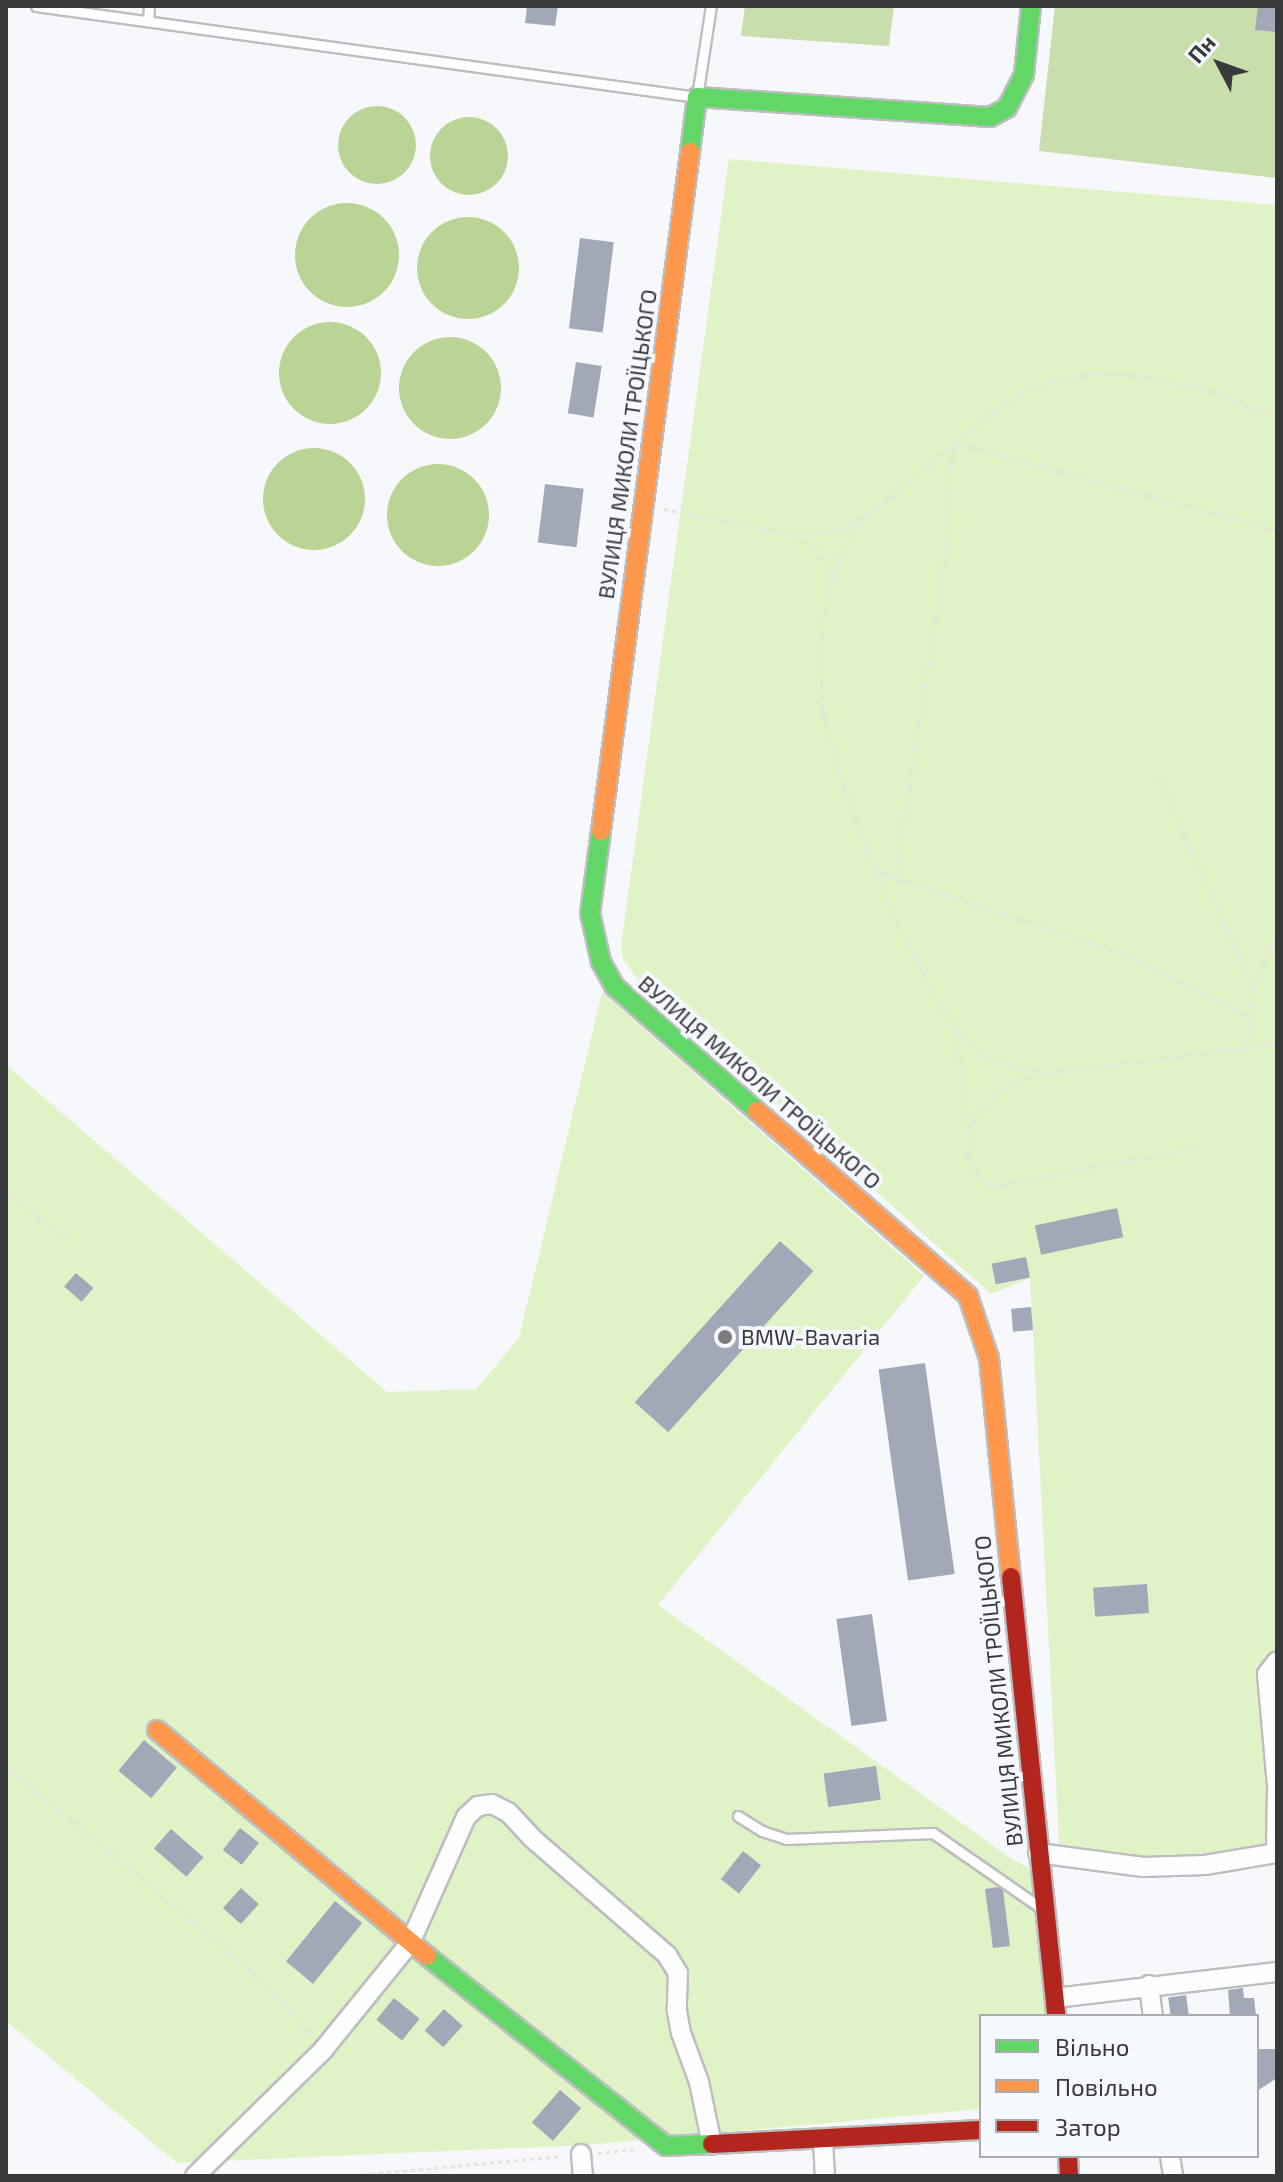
<!DOCTYPE html>
<meta charset="utf-8">
<style>
body{margin:0}
#map{position:relative;width:1283px;height:2182px;overflow:hidden;background:#f6f8fb;font-family:"Exo 2",sans-serif}
div>[style]{position:absolute}
[style*='--x']{left:calc(var(--x)*1px);top:calc(var(--y)*1px);width:calc(var(--w)*1px);rotate:calc(var(--a)*1deg)}
.green>*{inset:0;background:#dff3c7}
.forest>*{inset:0;background:#c8dead}
.water>*{inset:0;background:#b9d495}
.round{border-radius:50%}
.building>*{inset:0;background:#a1a9b8;transform-origin:0 0}
.path>*{height:3px;margin-top:-1.5px;transform-origin:0;background:repeating-linear-gradient(90deg,#e3e4e4 0 4px,transparent 0 8px)}
.roads{filter:drop-shadow(2px 0 #bdbec0) drop-shadow(-2px 0 #bdbec0) drop-shadow(0 2px #bdbec0) drop-shadow(0 -2px #bdbec0)}
.lane>*{height:9px;margin:-4.5px;padding:0 4.5px;transform-origin:4.5px;border-radius:4.5px;background:#fefefe}
.street>*{height:18px;margin:-9px;padding:0 9px;transform-origin:9px;border-radius:9px;background:#fefefe}
.fast>*{height:18px;margin:-9px;padding:0 9px;transform-origin:9px;border-radius:9px;background:#63d668}
.slow>*{height:18px;margin:-9px;padding:0 9px;transform-origin:9px;border-radius:9px;background:#ff974d}
.jam>*{height:18px;margin:-9px;padding:0 9px;transform-origin:9px;border-radius:9px;background:#b3261e}
.dots>*{width:22px;height:22px;translate:-50% -50%;box-sizing:border-box;border:4px solid #f5f8fc;border-radius:50%}
span{translate:-50% -50%;white-space:nowrap;text-align:center;line-height:1.15;-webkit-text-stroke:8px #f5f8fc;paint-order:stroke}
.street-label{font-size:22px;color:#38393b}
.poi-label{font-size:22px;color:#38393b}
.left{translate:0 -50%;text-align:left}
.frame{position:absolute;inset:0;border:8px solid #38393b;pointer-events:none}
.legend{position:absolute;left:979px;top:2014px;width:280px;height:144px;box-sizing:border-box;background:#f5f8fc;border:2px solid #a9acaf;margin:0;padding:10px 14px;list-style:none;font-size:24px;color:#38393b}
.legend li{display:flex;align-items:center;gap:16px;height:40px}
.legend b{width:40px;border:2px solid #a9acaf}
.north{position:absolute;left:1179px;top:24px;width:80px;height:80px;-webkit-text-stroke:6px #f5f8fc;paint-order:stroke;rotate:311deg;font-size:22px;font-weight:700;line-height:32px;text-align:center;color:#38393b}
.north::after{content:'';display:block;margin:auto;width:28px;height:36px;background:#38393b;clip-path:polygon(50% 0,100% 100%,50% 72%,0 100%)}
</style>
<div id="map">
<div class="green">
<i style="clip-path:polygon(729px 159px,1277px 205px,1277px 1864px,1060px 1861px,1030px 1278px,991px 1294px,636px 977px,623px 959px,621px 946px)"></i>
<i style="clip-path:polygon(602px 992px,924px 1276px,658px 1605px,1009px 1857px,1035px 1872px,1053px 2016px,981px 2016px,981px 2109px,586px 2145px,177px 2163px,6px 2021px,6px 1065px,387px 1392px,476px 1389px,519px 1338px)"></i>
</div>
<div class="forest">
<i style="clip-path:polygon(745px 6px,894px 6px,889px 46px,741px 36px)"></i>
<i style="clip-path:polygon(1055px 6px,1277px 6px,1277px 178px,1039px 151px)"></i>
</div>
<div class="water">
<i class="round" style="left:338px;top:106px;width:78px;height:78px"></i>
<i class="round" style="left:430px;top:117px;width:78px;height:78px"></i>
<i class="round" style="left:295px;top:203px;width:104px;height:104px"></i>
<i class="round" style="left:417px;top:217px;width:102px;height:102px"></i>
<i class="round" style="left:279px;top:322px;width:102px;height:102px"></i>
<i class="round" style="left:399px;top:337px;width:102px;height:102px"></i>
<i class="round" style="left:263px;top:448px;width:102px;height:102px"></i>
<i class="round" style="left:387px;top:464px;width:102px;height:102px"></i>
</div>
<div class="building">
<i style="clip-path:polygon(527px 6px,558px 6px,555px 26px,525px 23px)"></i>
<i style="clip-path:polygon(1258px 6px,1277px 6px,1277px 32px,1255px 30px)"></i>
<i style="left:580px;top:238px;width:34px;height:91px;rotate:7deg"></i>
<i style="left:576px;top:362px;width:26px;height:52px;rotate:9deg"></i>
<i style="left:545px;top:484px;width:39px;height:59px;rotate:7deg"></i>
<i style="left:1117px;top:1208px;width:30px;height:84px;rotate:78deg"></i>
<i style="left:780px;top:1241px;width:45px;height:217px;rotate:42deg"></i>
<i style="left:1026px;top:1257px;width:21px;height:35px;rotate:79deg"></i>
<i style="left:76px;top:1273px;width:23px;height:18px;rotate:41deg"></i>
<i style="left:1031px;top:1307px;width:23px;height:20px;rotate:85deg"></i>
<i style="left:925px;top:1363px;width:213px;height:47px;rotate:82deg"></i>
<i style="left:1147px;top:1584px;width:29px;height:54px;rotate:86deg"></i>
<i style="left:872px;top:1614px;width:108px;height:36px;rotate:82deg"></i>
<i style="left:144px;top:1740px;width:43px;height:40px;rotate:40deg"></i>
<i style="left:876px;top:1766px;width:34px;height:53px;rotate:82deg"></i>
<i style="left:240px;top:1828px;width:24px;height:28px;rotate:38deg"></i>
<i style="left:171px;top:1829px;width:43px;height:26px;rotate:41deg"></i>
<i style="left:743px;top:1851px;width:23px;height:36px;rotate:38deg"></i>
<i style="clip-path:polygon(998px 1887px,1003px 1890px,1010px 1946px,993px 1948px,985px 1889px)"></i>
<i style="left:241px;top:1888px;width:24px;height:27px;rotate:42deg"></i>
<i style="left:335px;top:1901px;width:35px;height:78px;rotate:39deg"></i>
<i style="clip-path:polygon(1243px 1988px,1244px 1998px,1254px 1998px,1256px 2016px,1230px 2016px,1228px 1990px)"></i>
<i style="left:1186px;top:1995px;width:21px;height:18px;rotate:82deg"></i>
<i style="left:394px;top:1998px;width:33px;height:28px;rotate:39deg"></i>
<i style="left:444px;top:2009px;width:25px;height:29px;rotate:42deg"></i>
<i style="clip-path:polygon(1257px 2049px,1277px 2049px,1277px 2078px,1257px 2091px)"></i>
<i style="left:560px;top:2090px;width:28px;height:43px;rotate:41deg"></i>
</div>
<div class="path">
<i style="--x:954;--y:443;--w:335;--a:15.1"></i>
<i style="--x:664;--y:509;--w:135;--a:11.1"></i>
<i style="--x:796;--y:535;--w:50;--a:-6.8"></i>
<i style="--x:846;--y:529;--w:22;--a:-32"></i>
<i style="--x:865;--y:517;--w:161;--a:-39.2"></i>
<i style="--x:990;--y:415;--w:37;--a:-35"></i>
<i style="--x:1020;--y:394;--w:37;--a:-22"></i>
<i style="--x:1054;--y:380;--w:37;--a:-9"></i>
<i style="--x:1091;--y:374;--w:38;--a:2"></i>
<i style="--x:1129;--y:375;--w:73;--a:10.2"></i>
<i style="--x:1201;--y:388;--w:81;--a:20.9"></i>
<i style="--x:865;--y:517;--w:47;--a:122"></i>
<i style="--x:840;--y:557;--w:67;--a:105.5"></i>
<i style="--x:822;--y:622;--w:41;--a:92.8"></i>
<i style="--x:820;--y:663;--w:50;--a:85.4"></i>
<i style="--x:824;--y:713;--w:77;--a:74.9"></i>
<i style="--x:844;--y:787;--w:122;--a:69.3"></i>
<i style="--x:887;--y:901;--w:104;--a:63.2"></i>
<i style="--x:934;--y:994;--w:42;--a:56.7"></i>
<i style="--x:957;--y:1029;--w:40;--a:43"></i>
<i style="--x:986;--y:1056;--w:34;--a:23"></i>
<i style="--x:1017;--y:1069;--w:33;--a:7"></i>
<i style="--x:1050;--y:1073;--w:229;--a:-7.5"></i>
<i style="--x:796;--y:535;--w:24;--a:36"></i>
<i style="--x:815;--y:549;--w:16;--a:55"></i>
<i style="--x:824;--y:562;--w:25;--a:74"></i>
<i style="--x:1157;--y:774;--w:235;--a:65.8"></i>
<i style="--x:875;--y:871;--w:266;--a:18.4"></i>
<i style="--x:1127;--y:955;--w:137;--a:26.4"></i>
<i style="--x:895;--y:877;--w:303;--a:-80.9"></i>
<i style="--x:943;--y:578;--w:132;--a:-85.7"></i>
<i style="--x:957;--y:1029;--w:104;--a:83.9"></i>
<i style="--x:1248;--y:1047;--w:59;--a:-85.2"></i>
<i style="--x:1253;--y:988;--w:57;--a:-65.2"></i>
<i style="--x:1046;--y:1074;--w:27;--a:170"></i>
<i style="--x:1019;--y:1079;--w:16;--a:150"></i>
<i style="--x:1005;--y:1087;--w:45;--a:134.1"></i>
<i style="--x:974;--y:1119;--w:36;--a:100"></i>
<i style="--x:968;--y:1154;--w:29;--a:63"></i>
<i style="--x:981;--y:1180;--w:13;--a:27"></i>
<i style="--x:993;--y:1186;--w:210;--a:-10.7"></i>
<i style="--x:6;--y:1193;--w:80;--a:36.9"></i>
<i style="--x:6;--y:1766;--w:291;--a:39.7"></i>
<i style="--x:230;--y:1952;--w:77;--a:43.4"></i>
<i style="--x:286;--y:2005;--w:40;--a:51"></i>
<i style="--x:598;--y:2153;--w:36;--a:-6"></i>
<i style="--x:347;--y:2176;--w:216;--a:-5.3"></i>
</div>
<div class="roads">
<div class="lane">
<i style="--x:36;--y:6;--w:667;--a:7.84"></i>
<i style="--x:697;--y:97;--w:92;--a:-81.3"></i>
<i style="--x:148;--y:21;--w:15;--a:-86"></i>
<i style="--x:738;--y:1816;--w:28;--a:32"></i>
<i style="--x:762;--y:1831;--w:25;--a:18"></i>
<i style="--x:786;--y:1839;--w:147;--a:-2.3"></i>
<i style="--x:933;--y:1833;--w:128;--a:34.8"></i>
</div>
<div class="street">
<i style="--x:1038;--y:1853;--w:106;--a:7.6"></i>
<i style="--x:1143;--y:1867;--w:62;--a:-1.8"></i>
<i style="--x:1205;--y:1865;--w:73;--a:-9.5"></i>
<i style="--x:1276;--y:1853;--w:67;--a:-89.1"></i>
<i style="--x:1277;--y:1786;--w:112;--a:-95.1"></i>
<i style="--x:1267;--y:1674;--w:16;--a:-52"></i>
<i style="--x:1149;--y:1985;--w:31;--a:83"></i>
<i style="--x:1055;--y:1998;--w:224;--a:-6.7"></i>
<i style="--x:823;--y:2140;--w:36;--a:87"></i>
<i style="--x:581;--y:2154;--w:22;--a:85"></i>
<i style="--x:1170;--y:2156;--w:20;--a:81"></i>
<i style="--x:195;--y:2176;--w:180;--a:-44.5"></i>
<i style="--x:323;--y:2050;--w:138;--a:-50.9"></i>
<i style="--x:410;--y:1943;--w:138;--a:-66"></i>
<i style="--x:466;--y:1817;--w:16;--a:-43"></i>
<i style="--x:478;--y:1806;--w:14;--a:-8"></i>
<i style="--x:492;--y:1804;--w:18;--a:27"></i>
<i style="--x:508;--y:1812;--w:35;--a:47"></i>
<i style="--x:532;--y:1838;--w:179;--a:40.9"></i>
<i style="--x:667;--y:1955;--w:21;--a:59"></i>
<i style="--x:678;--y:1973;--w:38;--a:92"></i>
<i style="--x:677;--y:2011;--w:22;--a:80"></i>
<i style="--x:681;--y:2033;--w:52;--a:69.8"></i>
<i style="--x:699;--y:2082;--w:64;--a:78.3"></i>
</div>
<div class="fast">
<i style="--x:690;--y:152;--w:55;--a:-82.7"></i>
<i style="--x:697;--y:97;--w:294;--a:3.9"></i>
<i style="--x:990;--y:117;--w:19;--a:-28"></i>
<i style="--x:1007;--y:108;--w:38;--a:-63"></i>
<i style="--x:1024;--y:74;--w:68;--a:-84.1"></i>
<i style="--x:601;--y:831;--w:83;--a:97.6"></i>
<i style="--x:590;--y:913;--w:50;--a:77.3"></i>
<i style="--x:601;--y:962;--w:29;--a:61"></i>
<i style="--x:615;--y:987;--w:189;--a:41.1"></i>
<i style="--x:427;--y:1956;--w:305;--a:38.5"></i>
<i style="--x:666;--y:2146;--w:46;--a:-2.5"></i>
</div>
<div class="slow">
<i style="--x:601;--y:831;--w:685;--a:-82.53"></i>
<i style="--x:757;--y:1111;--w:281;--a:41.2"></i>
<i style="--x:968;--y:1296;--w:65;--a:71.3"></i>
<i style="--x:989;--y:1358;--w:220;--a:84.3"></i>
<i style="--x:157;--y:1730;--w:352;--a:39.9"></i>
</div>
<div class="jam">
<i style="--x:1011;--y:1577;--w:441;--a:84.1"></i>
<i style="--x:712;--y:2144;--w:269;--a:-3"></i>
<i style="--x:1068;--y:2156;--w:20;--a:87"></i>
</div>
</div>
<div class="dots">
<i style="left:725px;top:1337px;background:#7a7c7e"></i>
</div>
<div class="street-label">
<span style="left:627px;top:444px;rotate:-82deg">ВУЛИЦЯ МИКОЛИ ТРОЇЦЬКОГО</span>
<span style="left:760px;top:1082px;rotate:41deg">ВУЛИЦЯ МИКОЛИ ТРОЇЦЬКОГО</span>
<span style="left:998px;top:1691px;rotate:-96deg">ВУЛИЦЯ МИКОЛИ ТРОЇЦЬКОГО</span>
</div>
<div class="poi-label">
<span class="left" style="left:741px;top:1337px">BMW-Bavaria</span>
</div>
<div class="frame"></div>
<ul class="legend">
<li><b style="height:10px;background:#63d668"></b>Вільно</li>
<li><b style="height:10px;background:#ff974d"></b>Повільно</li>
<li><b style="height:10px;background:#b3261e"></b>Затор</li>
</ul>
<div class="north">Пн</div>
</div>
